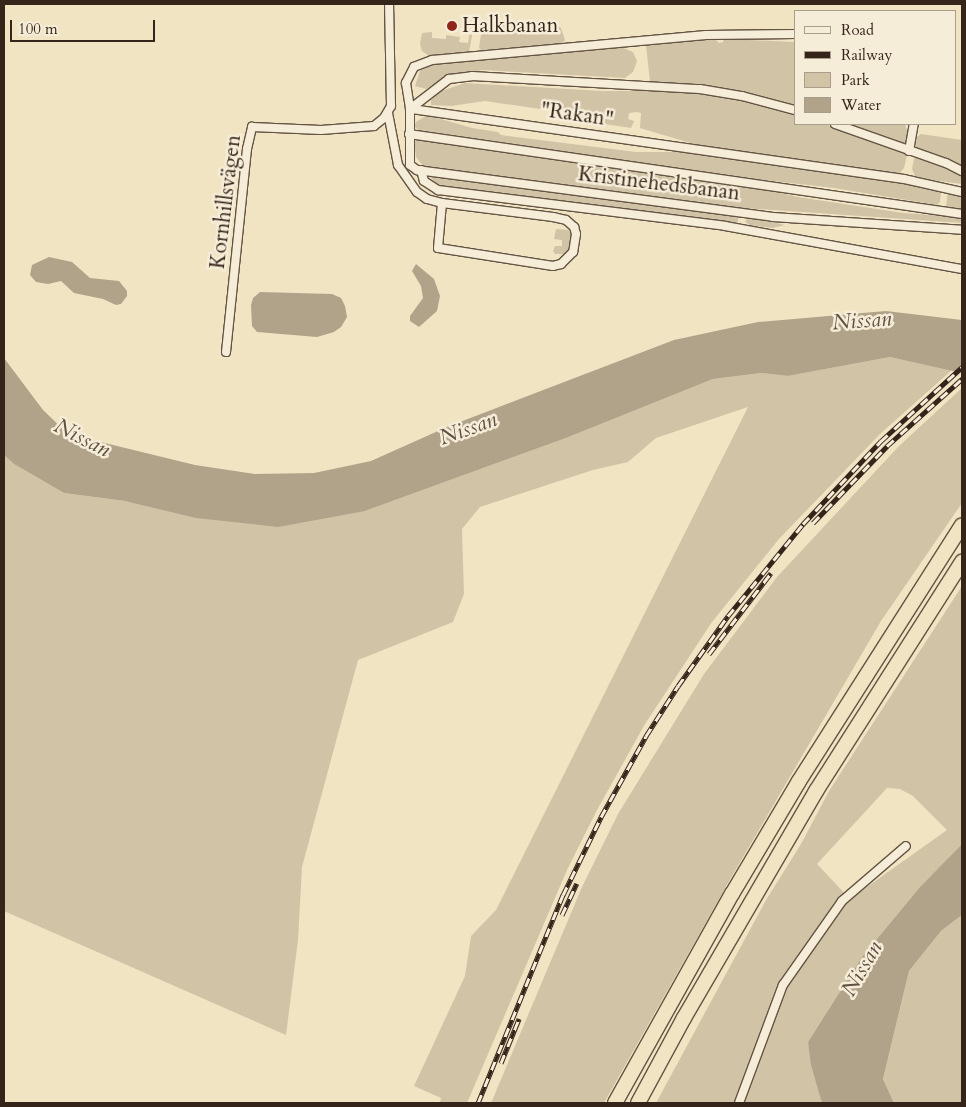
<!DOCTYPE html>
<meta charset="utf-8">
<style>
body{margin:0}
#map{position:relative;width:966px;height:1107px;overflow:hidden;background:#f1e4c3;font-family:Cardo,serif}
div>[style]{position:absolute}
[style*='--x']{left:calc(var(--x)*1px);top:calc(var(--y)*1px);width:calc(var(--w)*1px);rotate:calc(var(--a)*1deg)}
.green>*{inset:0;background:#d1c3a6}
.water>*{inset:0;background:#b1a38a}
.roads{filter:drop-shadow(1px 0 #645444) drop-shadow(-1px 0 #645444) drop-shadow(0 1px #645444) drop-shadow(0 -1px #645444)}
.minor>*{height:8px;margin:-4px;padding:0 4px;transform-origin:4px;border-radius:4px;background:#f6edd8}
.motorway>*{height:14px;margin:-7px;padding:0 7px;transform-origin:7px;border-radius:7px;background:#f1e4c3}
.rail>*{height:5px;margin-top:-2.5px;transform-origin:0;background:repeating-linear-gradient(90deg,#f6edd8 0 9px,#35241a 0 18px);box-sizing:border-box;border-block:1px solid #35241a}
.dots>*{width:14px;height:14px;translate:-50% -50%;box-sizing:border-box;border:2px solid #f6edd8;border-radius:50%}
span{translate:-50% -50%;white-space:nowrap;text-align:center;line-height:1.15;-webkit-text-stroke:5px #f6edd8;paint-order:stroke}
.poi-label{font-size:21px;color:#35241a}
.left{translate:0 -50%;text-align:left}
.street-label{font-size:21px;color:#35241a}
.water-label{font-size:22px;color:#605041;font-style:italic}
.frame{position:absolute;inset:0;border:5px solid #35241a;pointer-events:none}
.legend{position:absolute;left:794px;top:10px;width:162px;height:115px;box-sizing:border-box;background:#f6edd8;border:1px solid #a99d8c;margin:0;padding:6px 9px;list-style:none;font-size:15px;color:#35241a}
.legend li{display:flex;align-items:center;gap:10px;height:25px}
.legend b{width:25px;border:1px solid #a99d8c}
.scale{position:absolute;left:10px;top:20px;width:145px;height:22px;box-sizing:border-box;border:2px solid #35241a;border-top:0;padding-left:6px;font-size:15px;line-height:18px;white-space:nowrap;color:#35241a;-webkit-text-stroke:4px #f6edd8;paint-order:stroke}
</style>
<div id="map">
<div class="green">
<i style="clip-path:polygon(494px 20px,551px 22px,561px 28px,565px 40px,561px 45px,482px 51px,479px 48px,482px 27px,494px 27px)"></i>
<i style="clip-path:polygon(470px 30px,473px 30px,469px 52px,429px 56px,422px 51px,420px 44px,422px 33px,432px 32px,432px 38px,446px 39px,446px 35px,460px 37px,459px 42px,468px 43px)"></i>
<i style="clip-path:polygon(715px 39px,719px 43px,723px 42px,724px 39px,795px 42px,795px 105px,731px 90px,650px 82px,646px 45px)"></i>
<i style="clip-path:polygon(621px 47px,633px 52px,637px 61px,633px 72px,625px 78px,482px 70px,449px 76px,426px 89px,415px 86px,420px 71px,433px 64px)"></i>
<i style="clip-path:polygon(465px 83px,602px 91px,678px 91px,735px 98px,795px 113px,795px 124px,825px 124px,902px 152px,907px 155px,904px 168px,898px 175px,890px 174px,704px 147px,640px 128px,641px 113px,637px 112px,629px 113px,628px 119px,634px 121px,631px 128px,579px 120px,579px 117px,574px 116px,574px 114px,485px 101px,451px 106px,431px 105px,431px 100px,441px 91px)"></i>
<i style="clip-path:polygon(427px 115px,472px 128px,498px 132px,501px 135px,636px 152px,689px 152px,936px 189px,941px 192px,940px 202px,937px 205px,834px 188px,730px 176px,418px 130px,414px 126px,416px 122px)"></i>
<i style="clip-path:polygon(846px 124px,905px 124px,909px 137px,907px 143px,904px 145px)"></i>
<i style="clip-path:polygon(921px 134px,962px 140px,962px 167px,915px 148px,917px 137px)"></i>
<i style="clip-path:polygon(419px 139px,759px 188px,798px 197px,903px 213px,962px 217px,962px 223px,728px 207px,430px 169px,423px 166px,416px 157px,414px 141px)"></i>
<i style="clip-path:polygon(916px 157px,962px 174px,962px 184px,916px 178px,912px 169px,914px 159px)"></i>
<i style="clip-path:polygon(430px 177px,722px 214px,738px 216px,738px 222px,736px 224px,446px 186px,437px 184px)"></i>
<i style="clip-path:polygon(948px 190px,962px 192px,962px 210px,946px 207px)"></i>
<i style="clip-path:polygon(749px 218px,767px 221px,785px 225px,772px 228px,749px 225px,745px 221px)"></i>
<i style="clip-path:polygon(556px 229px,569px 230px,571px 235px,572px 243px,567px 254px,555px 254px,553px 251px,555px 246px,562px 246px,562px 240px,554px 239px)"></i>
<i style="clip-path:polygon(890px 357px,952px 370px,880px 434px,779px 539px,712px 622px,645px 724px,597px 810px,567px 870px,467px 1103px,440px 1103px,441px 1098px,414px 1086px,465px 976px,471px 936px,496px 910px,748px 407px,656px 438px,628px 462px,593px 470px,480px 507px,462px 529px,464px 594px,453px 622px,358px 660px,302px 867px,298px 940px,286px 1035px,4px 911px,4px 455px,14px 464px,64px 493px,125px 501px,365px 511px,566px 438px,713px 379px,761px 373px,788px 376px)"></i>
<i style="clip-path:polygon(962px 388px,962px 503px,881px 621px,732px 876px,604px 1103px,491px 1103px,582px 887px,618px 814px,704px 674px,777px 577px,899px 446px)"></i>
<i style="clip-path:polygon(evenodd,962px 586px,962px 844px,920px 887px,862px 957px,808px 1042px,822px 1103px,656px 1103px,766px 900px,801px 844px,829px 791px,962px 586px,887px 788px,900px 789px,913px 796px,947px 830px,850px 899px,817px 864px,887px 788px)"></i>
<i style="clip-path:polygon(962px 915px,962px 1103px,894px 1103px,883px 1079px,909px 971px,941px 931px)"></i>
</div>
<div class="water">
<i style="clip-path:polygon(49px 257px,72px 262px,90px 278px,119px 281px,127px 291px,127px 296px,121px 304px,116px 305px,103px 299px,74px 293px,61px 281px,48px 284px,36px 282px,30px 275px,32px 265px)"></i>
<i style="clip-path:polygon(416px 264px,434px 279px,440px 296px,437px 311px,419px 327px,410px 321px,410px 316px,423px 298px,421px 286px,412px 271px)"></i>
<i style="clip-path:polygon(260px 292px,332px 294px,341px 298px,345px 306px,347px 317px,341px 327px,334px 332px,317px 337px,257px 332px,252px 326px,251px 305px,253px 298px)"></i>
<i style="clip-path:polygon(886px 311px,962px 320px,962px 373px,890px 357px,788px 376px,761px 373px,713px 379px,566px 438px,365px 511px,278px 527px,196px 518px,125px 501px,64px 493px,14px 464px,4px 455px,4px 358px,43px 410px,68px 434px,195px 465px,255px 474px,314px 473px,371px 461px,447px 427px,674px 340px,758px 322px)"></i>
<i style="clip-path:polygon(962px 844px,962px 915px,941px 931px,909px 971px,883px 1079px,894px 1103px,822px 1103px,811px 1065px,808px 1042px,862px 957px,920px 887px)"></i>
</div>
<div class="roads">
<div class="minor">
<i style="--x:795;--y:34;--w:89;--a:179.4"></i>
<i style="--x:706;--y:35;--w:275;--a:174.8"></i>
<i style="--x:432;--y:60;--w:19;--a:159"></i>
<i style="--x:414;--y:67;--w:18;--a:117"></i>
<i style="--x:406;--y:83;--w:26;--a:81"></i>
<i style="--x:410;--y:109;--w:49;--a:-37.6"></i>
<i style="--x:449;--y:79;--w:23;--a:-7"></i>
<i style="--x:472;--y:76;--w:228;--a:3.3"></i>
<i style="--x:700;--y:89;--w:43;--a:9.5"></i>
<i style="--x:742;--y:96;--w:55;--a:14.8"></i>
<i style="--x:388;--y:113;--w:53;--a:79.1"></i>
<i style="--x:398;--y:165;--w:33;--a:55"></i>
<i style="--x:417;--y:192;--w:12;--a:35"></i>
<i style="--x:427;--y:199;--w:16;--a:15"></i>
<i style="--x:442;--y:203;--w:112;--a:7.2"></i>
<i style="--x:553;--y:217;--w:13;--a:13"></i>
<i style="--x:566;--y:220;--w:11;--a:41"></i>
<i style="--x:574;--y:227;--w:7;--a:74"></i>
<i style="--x:576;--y:234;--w:18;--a:99"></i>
<i style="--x:573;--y:252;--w:17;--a:135"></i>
<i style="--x:561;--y:264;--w:8;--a:166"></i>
<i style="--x:553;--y:266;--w:116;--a:-171.1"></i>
<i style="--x:438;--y:248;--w:45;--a:-84.9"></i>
<i style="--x:835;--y:124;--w:118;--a:19.4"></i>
<i style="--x:946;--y:163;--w:18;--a:27"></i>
<i style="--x:409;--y:134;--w:559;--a:8.23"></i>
<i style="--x:909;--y:151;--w:27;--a:-80"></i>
<i style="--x:421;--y:170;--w:11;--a:75"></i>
<i style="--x:424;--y:181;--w:17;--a:33"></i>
<i style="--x:438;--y:190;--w:289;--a:7.1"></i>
<i style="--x:725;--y:226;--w:241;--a:10.3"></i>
<i style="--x:962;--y:192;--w:59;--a:-167.4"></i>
<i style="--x:904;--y:179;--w:499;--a:-171.9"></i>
<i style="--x:410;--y:109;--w:56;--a:90"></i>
<i style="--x:410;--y:165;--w:9;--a:36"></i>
<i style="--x:417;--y:170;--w:359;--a:7.5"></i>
<i style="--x:773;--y:217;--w:189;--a:3.9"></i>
<i style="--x:226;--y:352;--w:204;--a:-84.1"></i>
<i style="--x:247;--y:149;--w:23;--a:-77"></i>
<i style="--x:252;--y:127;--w:69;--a:2.5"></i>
<i style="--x:321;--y:130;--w:53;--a:-4.3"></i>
<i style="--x:374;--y:126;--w:13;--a:-39"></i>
<i style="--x:384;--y:118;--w:14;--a:-60"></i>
<i style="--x:391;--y:106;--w:102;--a:-91.1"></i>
<i style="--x:739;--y:1103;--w:126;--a:-69.6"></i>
<i style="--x:783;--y:985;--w:103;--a:-54.9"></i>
<i style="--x:842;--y:901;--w:84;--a:-40.7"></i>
</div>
<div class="motorway">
<i style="--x:615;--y:1103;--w:240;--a:-60.8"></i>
<i style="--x:732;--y:894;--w:131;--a:-59.3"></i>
<i style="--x:799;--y:781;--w:303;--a:-57.5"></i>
<i style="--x:638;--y:1103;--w:97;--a:-61.6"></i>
<i style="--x:684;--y:1018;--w:263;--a:-59.8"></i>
<i style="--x:816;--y:791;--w:272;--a:-57.5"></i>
</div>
</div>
<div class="rail">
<i style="--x:813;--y:523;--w:107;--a:-46.1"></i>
<i style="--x:887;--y:446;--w:101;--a:-41.8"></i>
<i style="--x:709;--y:654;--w:102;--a:-52.6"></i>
<i style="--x:562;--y:915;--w:35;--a:-65"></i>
<i style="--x:501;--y:1063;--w:48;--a:-67.8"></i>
<i style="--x:478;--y:1103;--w:225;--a:-67.8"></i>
<i style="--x:563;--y:895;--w:87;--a:-64"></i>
<i style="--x:601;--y:817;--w:93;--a:-60.9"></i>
<i style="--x:646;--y:736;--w:59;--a:-57.4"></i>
<i style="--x:678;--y:686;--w:86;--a:-54.5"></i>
<i style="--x:728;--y:616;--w:119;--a:-50.8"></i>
<i style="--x:803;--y:524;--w:114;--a:-46.8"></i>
<i style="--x:881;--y:441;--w:110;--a:-42.4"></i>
</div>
<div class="dots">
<i style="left:452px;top:26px;background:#8f2418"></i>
</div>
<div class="poi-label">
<span class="left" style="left:462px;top:26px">Halkbanan</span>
</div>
<div class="street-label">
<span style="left:577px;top:115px;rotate:8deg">"Rakan"</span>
<span style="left:659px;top:184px;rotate:7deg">Kristinehedsbanan</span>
<span style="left:226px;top:202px;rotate:-83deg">Kornhillsvägen</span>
</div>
<div class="water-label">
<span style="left:862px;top:321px;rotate:-4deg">Nissan</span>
<span style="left:468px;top:429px;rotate:-20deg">Nissan</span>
<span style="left:82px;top:438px;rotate:27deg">Nissan</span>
<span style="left:862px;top:969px;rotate:-60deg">Nissan</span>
</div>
<div class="frame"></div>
<ul class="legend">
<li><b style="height:6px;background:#f6edd8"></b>Road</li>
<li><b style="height:6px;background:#35241a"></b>Railway</li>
<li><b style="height:14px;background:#d1c3a6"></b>Park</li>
<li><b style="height:14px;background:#b1a38a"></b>Water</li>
</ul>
<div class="scale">100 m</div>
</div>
